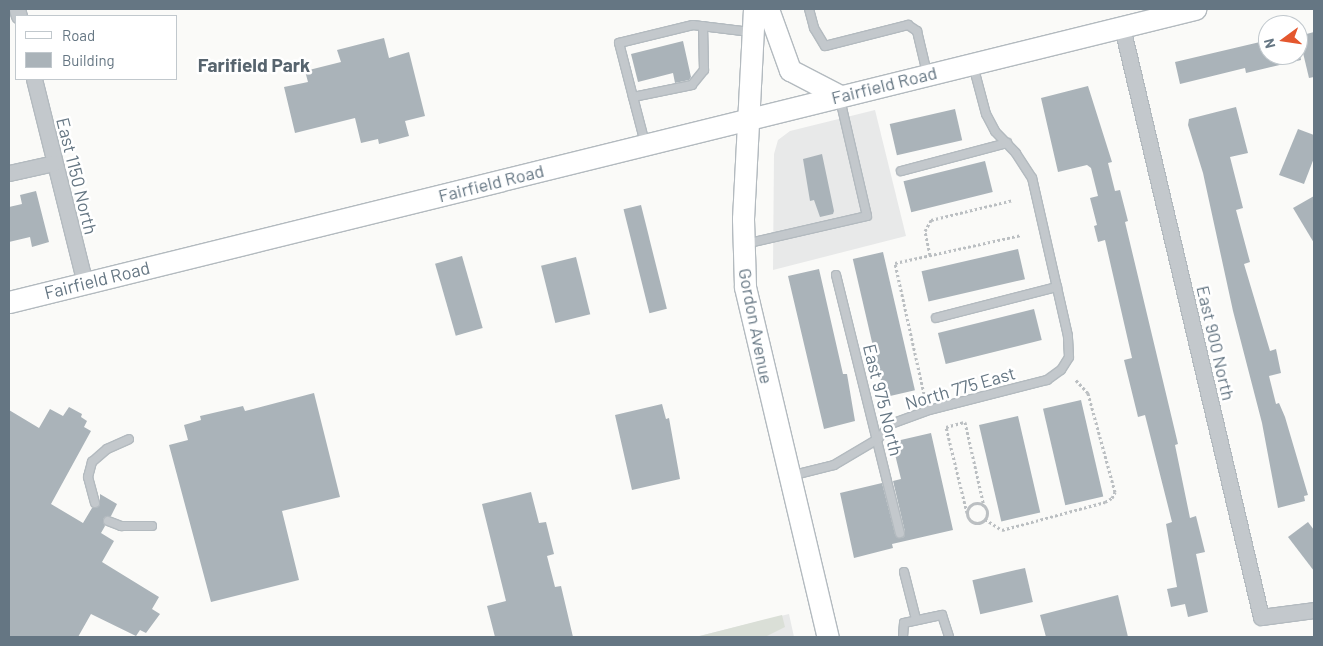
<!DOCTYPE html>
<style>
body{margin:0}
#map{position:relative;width:1323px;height:646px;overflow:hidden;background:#fafaf8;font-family:Barlow,sans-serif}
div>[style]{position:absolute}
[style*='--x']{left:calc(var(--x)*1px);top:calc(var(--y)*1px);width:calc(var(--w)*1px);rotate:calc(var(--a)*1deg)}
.built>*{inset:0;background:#e8e9e9}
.green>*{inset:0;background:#dadfd7}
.building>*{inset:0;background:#aab3b9;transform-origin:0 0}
.path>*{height:3px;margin-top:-1.5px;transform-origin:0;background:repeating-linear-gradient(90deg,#bbbfc2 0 2.5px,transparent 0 5px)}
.path>.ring{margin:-1.5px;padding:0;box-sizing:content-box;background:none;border:3px solid #bbbfc2;border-radius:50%}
.roads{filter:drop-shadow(1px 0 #b3babf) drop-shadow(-1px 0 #b3babf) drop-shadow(0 1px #b3babf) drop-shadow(0 -1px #b3babf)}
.lane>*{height:8px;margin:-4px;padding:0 4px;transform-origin:4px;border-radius:4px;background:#c3c8cc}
.street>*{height:15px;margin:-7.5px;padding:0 7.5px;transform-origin:7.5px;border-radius:7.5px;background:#c3c8cc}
.secondary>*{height:21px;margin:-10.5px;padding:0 10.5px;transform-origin:10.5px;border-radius:10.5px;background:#fff}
span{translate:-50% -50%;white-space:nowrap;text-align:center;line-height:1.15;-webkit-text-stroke:5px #fff;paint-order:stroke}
.street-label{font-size:18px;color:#657683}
.neighbourhood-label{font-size:19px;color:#57646e;font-weight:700}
.frame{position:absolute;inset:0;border:10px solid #657683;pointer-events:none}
.legend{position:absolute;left:15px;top:15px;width:162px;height:65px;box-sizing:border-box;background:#fff;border:1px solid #c1c8cd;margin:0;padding:6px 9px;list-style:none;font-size:15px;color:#657683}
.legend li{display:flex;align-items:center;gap:10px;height:25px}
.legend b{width:25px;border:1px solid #c1c8cd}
.north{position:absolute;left:1258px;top:15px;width:50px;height:50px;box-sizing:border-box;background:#fff;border:1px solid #c1c8cd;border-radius:50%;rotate:256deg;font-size:14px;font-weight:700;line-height:20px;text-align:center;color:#657683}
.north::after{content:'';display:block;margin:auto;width:18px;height:22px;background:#e4572e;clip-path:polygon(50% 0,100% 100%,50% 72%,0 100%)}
</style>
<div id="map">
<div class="built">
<i style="clip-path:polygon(875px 110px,906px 236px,773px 270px,774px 154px,778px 140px,790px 131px)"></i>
<i style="clip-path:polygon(789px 614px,794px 637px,695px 637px)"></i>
</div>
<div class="green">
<i style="clip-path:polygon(782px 615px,785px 627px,765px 637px,696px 637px)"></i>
</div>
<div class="building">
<i style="clip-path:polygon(1314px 32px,1314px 77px,1309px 78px,1299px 36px)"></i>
<i style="clip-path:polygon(384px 38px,389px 58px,409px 52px,425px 116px,405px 121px,409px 136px,379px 144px,378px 139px,361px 143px,355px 118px,295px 133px,284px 87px,308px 82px,305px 71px,341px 62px,337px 50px)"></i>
<i style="clip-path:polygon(683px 41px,691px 77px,689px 80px,675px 83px,673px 73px,638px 82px,631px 54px)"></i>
<i style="clip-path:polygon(1260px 42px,1261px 45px,1268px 43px,1268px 55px,1300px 55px,1301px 60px,1246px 73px,1245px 68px,1180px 84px,1175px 62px)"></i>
<i style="clip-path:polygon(1088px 86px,1112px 162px,1108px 163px,1115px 191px,1120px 190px,1128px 221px,1125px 222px,1178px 444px,1175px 445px,1190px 518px,1196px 516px,1205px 552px,1196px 554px,1208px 612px,1188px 617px,1185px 604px,1171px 607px,1167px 589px,1177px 587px,1166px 524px,1172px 522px,1145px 415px,1138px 417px,1124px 360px,1132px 358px,1105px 240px,1098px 242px,1094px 226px,1097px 225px,1090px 198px,1098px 196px,1091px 168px,1087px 165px,1058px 172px,1041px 98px)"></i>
<i style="clip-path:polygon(1236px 107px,1248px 153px,1230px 157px,1243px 208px,1236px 210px,1250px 262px,1244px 264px,1270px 351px,1276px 349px,1281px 373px,1269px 376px,1276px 404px,1279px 403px,1285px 417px,1308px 495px,1304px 496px,1305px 501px,1278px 508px,1262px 423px,1233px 311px,1203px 173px,1188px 125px,1189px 119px)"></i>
<i style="left:955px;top:109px;width:32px;height:67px;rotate:77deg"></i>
<i style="clip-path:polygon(1298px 129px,1314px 135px,1314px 158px,1304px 184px,1279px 175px)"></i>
<i style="clip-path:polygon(822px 154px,834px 211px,833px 214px,820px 217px,814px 200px,810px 201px,803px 159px)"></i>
<i style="left:985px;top:161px;width:32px;height:84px;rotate:76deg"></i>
<i style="clip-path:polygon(36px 191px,49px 242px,32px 247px,30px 237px,9px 242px,9px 207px,22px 204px,20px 195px)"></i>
<i style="clip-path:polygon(1314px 196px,1314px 243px,1293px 208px)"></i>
<i style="left:641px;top:205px;width:107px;height:18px;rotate:76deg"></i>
<i style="left:1018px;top:249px;width:31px;height:99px;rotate:77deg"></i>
<i style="left:883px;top:252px;width:142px;height:31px;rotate:77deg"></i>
<i style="left:462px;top:256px;width:75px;height:28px;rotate:74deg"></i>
<i style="left:576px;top:257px;width:59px;height:36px;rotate:76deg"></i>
<i style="clip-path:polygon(819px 269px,843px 374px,847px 374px,855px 421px,824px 429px,788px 276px)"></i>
<i style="left:1034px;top:309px;width:32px;height:99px;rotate:76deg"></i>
<i style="clip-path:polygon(314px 393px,340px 497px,282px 511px,299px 580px,211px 602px,169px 445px,188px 440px,184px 425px,201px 420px,200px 416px,243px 406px,245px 411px)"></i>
<i style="left:1081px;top:400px;width:99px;height:39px;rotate:77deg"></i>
<i style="clip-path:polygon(662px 404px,666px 419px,669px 418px,680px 479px,632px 490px,615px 415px)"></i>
<i style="clip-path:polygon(69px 407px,82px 414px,81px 417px,87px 421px,84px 427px,91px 431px,51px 504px,83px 523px,92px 508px,100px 505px,100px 494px,117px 504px,111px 516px,103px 519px,105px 526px,101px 533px,114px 541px,102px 562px,159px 597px,152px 609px,160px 614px,146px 633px,140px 630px,136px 636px,91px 614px,78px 637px,9px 637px,9px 410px,39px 428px,50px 409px,63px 416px)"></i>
<i style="left:1018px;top:416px;width:99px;height:40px;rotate:77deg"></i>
<i style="clip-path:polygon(931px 433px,953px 530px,892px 544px,893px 548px,854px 558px,840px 493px,882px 483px,895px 534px,898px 538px,904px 537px,905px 532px,893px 481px,901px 479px,892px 442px)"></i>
<i style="clip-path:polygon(531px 492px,539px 523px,546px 522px,554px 554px,547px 556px,555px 587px,561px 586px,573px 637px,495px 637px,487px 606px,506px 601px,482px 504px)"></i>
<i style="clip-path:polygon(1308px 522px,1314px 530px,1314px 571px,1288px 537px)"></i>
<i style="left:1025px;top:568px;width:35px;height:54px;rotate:77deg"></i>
<i style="clip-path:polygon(1118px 595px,1128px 637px,1046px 637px,1040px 615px)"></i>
</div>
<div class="path">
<i style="--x:930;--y:255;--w:25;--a:-102"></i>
<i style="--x:925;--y:231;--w:13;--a:-61"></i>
<i style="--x:931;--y:220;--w:84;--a:-13.7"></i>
<i style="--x:924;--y:394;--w:134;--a:-102.5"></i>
<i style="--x:895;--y:263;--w:129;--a:-12.5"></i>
<i class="ring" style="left:967px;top:503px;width:17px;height:17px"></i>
<i style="--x:967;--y:513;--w:89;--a:-103.7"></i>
<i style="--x:946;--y:427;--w:20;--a:-15"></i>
<i style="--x:965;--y:422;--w:86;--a:77.3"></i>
<i style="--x:985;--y:519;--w:20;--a:33"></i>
<i style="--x:1002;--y:530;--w:107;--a:-15.2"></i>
<i style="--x:1105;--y:502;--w:8;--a:-30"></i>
<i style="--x:1112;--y:498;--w:7;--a:-63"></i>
<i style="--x:1115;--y:492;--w:103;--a:-105.3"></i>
<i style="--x:1088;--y:393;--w:19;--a:-133"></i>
</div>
<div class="roads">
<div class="lane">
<i style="--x:809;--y:9;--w:20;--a:75"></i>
<i style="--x:814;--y:28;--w:21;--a:59"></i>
<i style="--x:825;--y:46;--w:86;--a:-14.2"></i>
<i style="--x:908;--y:25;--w:11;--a:34"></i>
<i style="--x:917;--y:31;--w:43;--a:76.6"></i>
<i style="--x:703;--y:26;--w:44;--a:88.7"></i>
<i style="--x:704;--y:70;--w:19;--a:129"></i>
<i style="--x:692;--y:85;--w:60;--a:168.5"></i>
<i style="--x:633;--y:97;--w:56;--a:-104.5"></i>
<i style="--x:619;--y:43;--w:76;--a:-13.7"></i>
<i style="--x:693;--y:25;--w:58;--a:6.9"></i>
<i style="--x:633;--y:97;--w:48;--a:75.4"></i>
<i style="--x:901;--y:171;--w:110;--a:-14.8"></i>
<i style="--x:745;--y:244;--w:125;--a:-12.9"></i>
<i style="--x:867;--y:216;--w:120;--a:-103"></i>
<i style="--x:836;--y:275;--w:266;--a:76.1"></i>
<i style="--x:936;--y:318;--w:125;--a:-14.4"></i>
<i style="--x:790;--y:476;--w:45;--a:-14"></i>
<i style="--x:834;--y:465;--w:51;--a:-30.6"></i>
<i style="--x:878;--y:439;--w:20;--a:-49"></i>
<i style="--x:891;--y:424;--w:40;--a:-20.2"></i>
<i style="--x:929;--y:410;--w:122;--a:-14.3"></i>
<i style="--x:1047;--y:380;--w:17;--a:-36"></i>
<i style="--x:1061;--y:370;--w:15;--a:-58"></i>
<i style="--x:1069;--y:357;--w:21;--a:-93"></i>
<i style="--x:1068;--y:336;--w:162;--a:-102.8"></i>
<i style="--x:1032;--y:178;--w:30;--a:-123"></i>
<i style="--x:1016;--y:153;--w:30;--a:-134"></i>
<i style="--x:995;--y:131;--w:19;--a:-118"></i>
<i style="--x:986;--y:114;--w:51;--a:-104.9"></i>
<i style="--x:95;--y:503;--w:27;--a:-105"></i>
<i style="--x:88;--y:477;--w:16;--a:-75"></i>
<i style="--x:92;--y:462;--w:20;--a:-41"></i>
<i style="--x:107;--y:449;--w:24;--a:-24"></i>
<i style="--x:108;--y:521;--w:14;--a:21"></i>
<i style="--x:121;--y:526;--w:31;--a:0"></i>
<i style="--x:904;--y:572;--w:49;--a:75.7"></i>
<i style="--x:903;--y:637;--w:14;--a:-86"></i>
<i style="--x:904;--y:623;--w:39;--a:-12"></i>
<i style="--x:942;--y:615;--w:23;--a:72"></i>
</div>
<div class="street">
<i style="--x:17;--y:9;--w:7;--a:74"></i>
<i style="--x:1122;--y:27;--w:606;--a:76.74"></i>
<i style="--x:1261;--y:617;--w:53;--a:-7.5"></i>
<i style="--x:34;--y:79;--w:210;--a:76"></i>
<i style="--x:9;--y:173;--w:46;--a:-12.5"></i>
</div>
<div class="secondary">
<i style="--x:754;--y:9;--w:210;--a:93"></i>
<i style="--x:743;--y:219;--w:68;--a:88.3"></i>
<i style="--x:745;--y:287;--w:360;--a:76.7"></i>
<i style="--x:768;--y:9;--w:65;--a:70.2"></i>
<i style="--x:790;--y:70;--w:56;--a:27.5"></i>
<i style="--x:9;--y:302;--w:1222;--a:-13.88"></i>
</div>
</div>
<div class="street-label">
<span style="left:884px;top:85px;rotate:-14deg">Fairfield Road</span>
<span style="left:77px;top:176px;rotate:76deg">East 1150 North</span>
<span style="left:491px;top:183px;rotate:-14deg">Fairfield Road</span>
<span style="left:97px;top:280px;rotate:-14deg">Fairfield Road</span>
<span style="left:756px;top:326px;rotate:79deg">Gordon Avenue</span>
<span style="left:1216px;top:343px;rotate:77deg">East 900 North</span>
<span style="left:960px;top:388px;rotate:-16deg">North 775 East</span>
<span style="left:883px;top:400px;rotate:76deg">East 975 North</span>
</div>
<div class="neighbourhood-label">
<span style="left:254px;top:65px">Farifield Park</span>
</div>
<div class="frame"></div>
<ul class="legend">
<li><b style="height:6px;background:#fff"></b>Road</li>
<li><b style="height:14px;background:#aab3b9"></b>Building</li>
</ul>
<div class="north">N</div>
</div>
